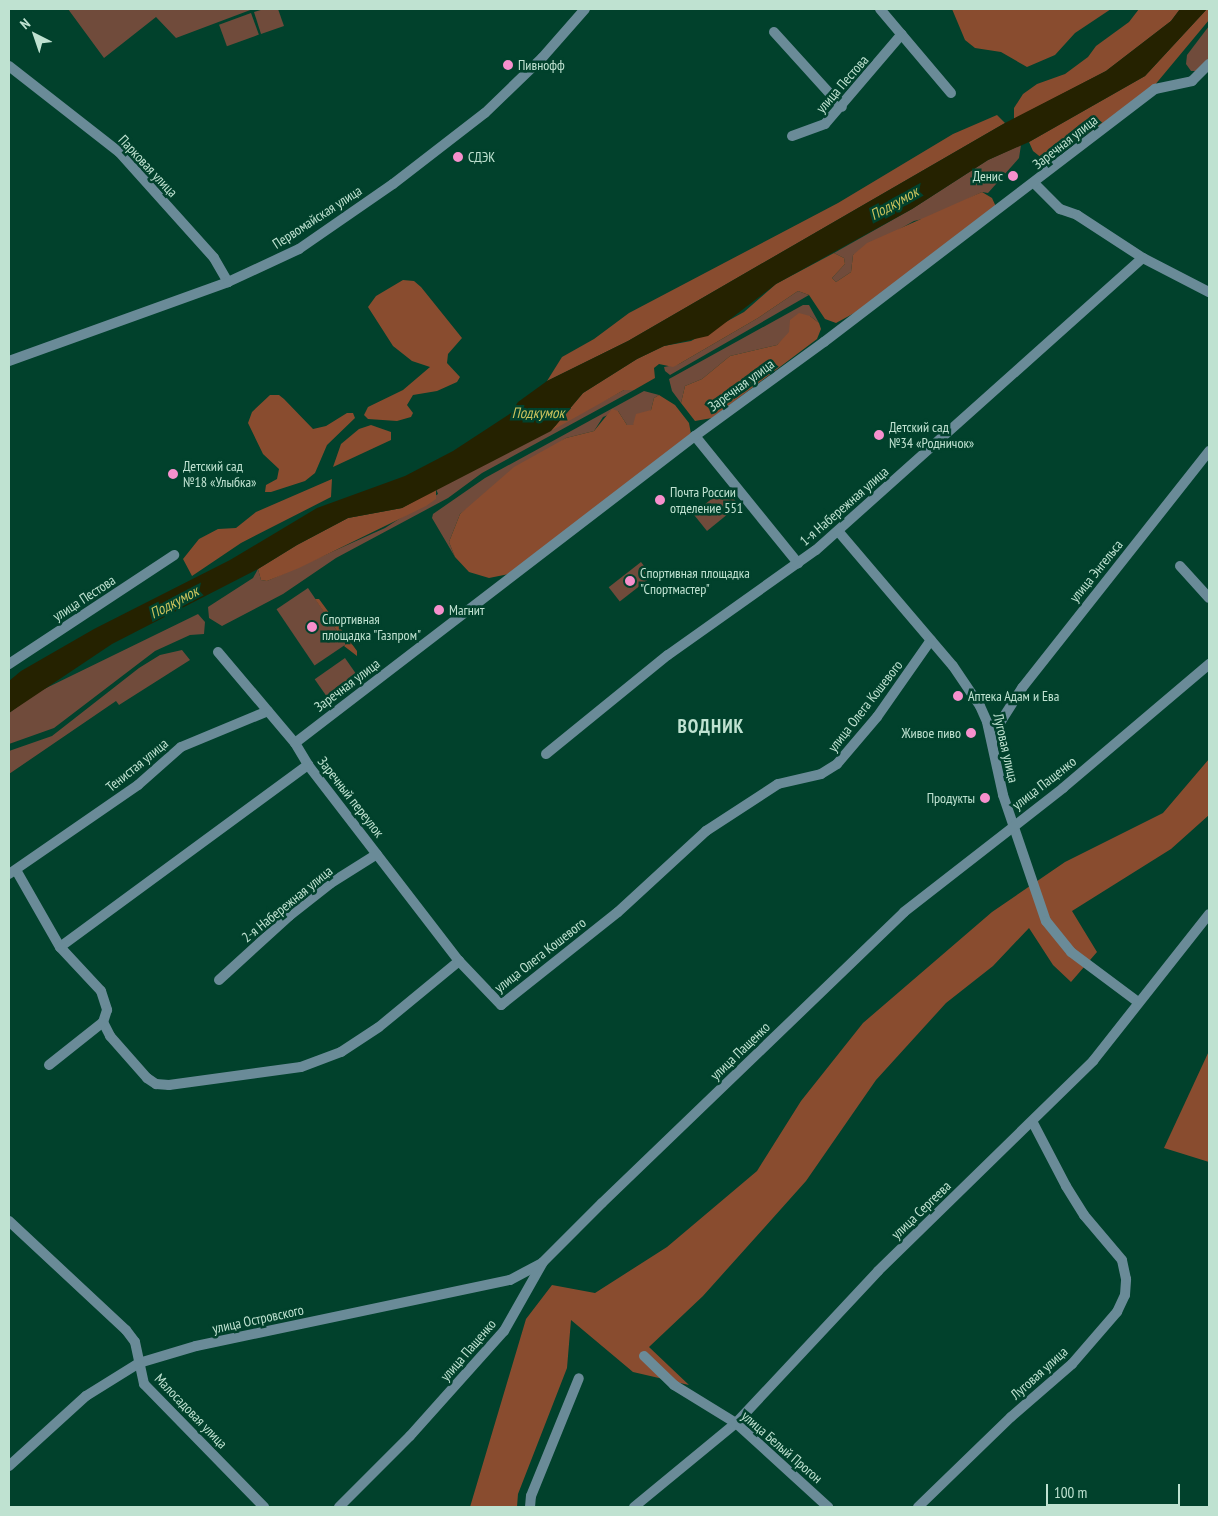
<!DOCTYPE html>
<meta charset="utf-8">
<style>
body{margin:0}
#map{position:relative;width:1218px;height:1516px;overflow:hidden;background:#01412c;font-family:"PT Sans Narrow",sans-serif}
div>[style]{position:absolute}
[style*='--x']{left:calc(var(--x)*1px);top:calc(var(--y)*1px);width:calc(var(--w)*1px);rotate:calc(var(--a)*1deg)}
.green>*{inset:0;background:#704b3b;transform-origin:0 0}
.forest>*{inset:0;background:#894c2f}
.water>*{inset:0;background:#252200}
.minor>*{height:10px;margin:-5px;padding:0 5px;transform-origin:5px;border-radius:5px;background:#6a8b98}
.dots>*{width:14px;height:14px;translate:-50% -50%;box-sizing:border-box;border:2px solid #01412c;border-radius:50%}
span{translate:-50% -50%;white-space:nowrap;text-align:center;line-height:1.15;-webkit-text-stroke:5px #01412c;paint-order:stroke}
.poi-label{font-size:14px;color:#bfe2d1}
.left{translate:0 -50%;text-align:left}
.right{translate:-100% -50%;text-align:right}
.street-label{font-size:14px;color:#bfe2d1}
.water-label{font-size:15px;color:#cbc35e;font-style:italic}
.district-label{font-size:19px;color:#bfe2d1;font-weight:700;letter-spacing:1px}
.frame{position:absolute;inset:0;border:10px solid #bfe2d1;pointer-events:none}
.north{position:absolute;left:10px;top:10px;width:50px;height:50px;-webkit-text-stroke:4px #01412c;paint-order:stroke;rotate:319deg;font-size:14px;font-weight:700;line-height:20px;text-align:center;color:#bfe2d1}
.north::after{content:'';display:block;margin:auto;width:18px;height:22px;background:#bfe2d1;clip-path:polygon(50% 0,100% 100%,50% 72%,0 100%)}
.scale{position:absolute;left:1046px;top:1484px;width:134px;height:22px;box-sizing:border-box;border:2px solid #bfe2d1;border-top:0;padding-left:6px;font-size:15px;line-height:18px;white-space:nowrap;color:#bfe2d1;-webkit-text-stroke:4px #01412c;paint-order:stroke}
</style>
<div id="map">
<div class="green">
<i style="clip-path:polygon(68px 9px,253px 9px,176px 38px,156px 17px,104px 58px)"></i>
<i style="clip-path:polygon(264px 9px,278px 9px,284px 26px,261px 34px,254px 12px)"></i>
<i style="left:251px;top:13px;width:23px;height:34px;rotate:70deg"></i>
<i style="clip-path:polygon(1209px 26px,1209px 61px,1196px 71px,1191px 71px,1186px 64px,1187px 55px)"></i>
<i style="clip-path:polygon(1021px 145px,1019px 158px,988px 193px,982px 192px,931px 217px,914px 221px,853px 255px,851px 272px,836px 282px,832px 278px,845px 264px,844px 258px,834px 253px,912px 209px,988px 160px)"></i>
<i style="clip-path:polygon(798px 291px,809px 295px,670px 375px,665px 371px,664px 367px,679px 364px,758px 318px)"></i>
<i style="clip-path:polygon(803px 305px,809px 305px,819px 323px,810px 316px,777px 345px,730px 356px,702px 379px,685px 386px,681px 403px,672px 391px,669px 379px)"></i>
<i style="clip-path:polygon(624px 390px,634px 390px,482px 473px,448px 498px,336px 558px,283px 594px,222px 626px,209px 618px,208px 607px,253px 578px,258px 569px,261px 580px,267px 581px,385px 528px,438px 494px,436px 489px)"></i>
<i style="clip-path:polygon(644px 391px,659px 395px,654px 398px,651px 410px,633px 425px,627px 425px,618px 411px,603px 417px,594px 431px,566px 438px,460px 514px,449px 542px,455px 557px,432px 518px,433px 514px,485px 478px)"></i>
<i style="left:725px;top:488px;width:22px;height:41px;rotate:51deg"></i>
<i style="left:641px;top:562px;width:18px;height:41px;rotate:52deg"></i>
<i style="left:308px;top:588px;width:68px;height:38px;rotate:56deg"></i>
<i style="clip-path:polygon(198px 614px,205px 622px,204px 634px,190px 635px,155px 651px,54px 728px,9px 744px,9px 713px,36px 693px)"></i>
<i style="clip-path:polygon(182px 650px,190px 660px,119px 705px,116px 701px,9px 774px,9px 751px,52px 736px,139px 668px,160px 655px)"></i>
<i style="left:345px;top:658px;width:21px;height:37px;rotate:55deg"></i>
</div>
<div class="forest">
<i style="clip-path:polygon(952px 9px,1111px 9px,1075px 33px,1055px 55px,1027px 67px,1001px 52px,975px 48px,965px 40px)"></i>
<i style="clip-path:polygon(1139px 9px,1180px 9px,1171px 21px,1106px 71px,1014px 119px,1014px 108px,1023px 94px,1037px 84px,1065px 74px,1088px 57px,1096px 46px,1129px 22px)"></i>
<i style="clip-path:polygon(1207px 9px,1209px 9px,1209px 20px,1149px 92px,1055px 156px,1043px 159px,1033px 151px,1029px 142px,1145px 76px)"></i>
<i style="clip-path:polygon(997px 115px,1005px 123px,628px 341px,547px 381px,562px 357px,594px 339px,629px 313px,838px 203px,953px 134px)"></i>
<i style="clip-path:polygon(982px 192px,992px 198px,997px 209px,869px 305px,836px 323px,825px 319px,809px 295px,798px 291px,758px 318px,679px 364px,673px 367px,659px 364px,654px 368px,655px 378px,634px 390px,624px 390px,551px 431px,583px 393px,637px 359px,664px 346px,691px 341px,744px 312px,776px 284px,834px 253px,844px 258px,845px 264px,832px 278px,836px 282px,851px 272px,853px 255px,867px 243px)"></i>
<i style="clip-path:polygon(403px 280px,414px 281px,421px 287px,462px 338px,448px 354px,447px 363px,460px 377px,457px 382px,437px 391px,413px 395px,407px 405px,413px 413px,411px 417px,397px 421px,368px 419px,364px 415px,368px 407px,403px 390px,430px 367px,412px 361px,393px 346px,368px 307px,376px 296px)"></i>
<i style="clip-path:polygon(799px 313px,810px 316px,819px 323px,821px 329px,817px 339px,712px 418px,695px 421px,681px 403px,685px 386px,702px 379px,730px 356px,777px 345px,789px 332px,790px 320px)"></i>
<i style="clip-path:polygon(270px 395px,279px 395px,284px 399px,313px 429px,326px 426px,347px 413px,353px 413px,355px 418px,327px 445px,315px 473px,305px 481px,271px 492px,265px 492px,266px 485px,277px 479px,279px 469px,263px 454px,248px 423px,252px 412px)"></i>
<i style="clip-path:polygon(659px 395px,675px 405px,689px 423px,691px 434px,509px 574px,489px 578px,469px 572px,455px 557px,449px 542px,460px 514px,514px 467px,566px 438px,594px 431px,612px 409px,618px 411px,627px 425px,633px 425px,636px 414px,651px 410px,654px 398px)"></i>
<i style="clip-path:polygon(371px 425px,391px 432px,391px 440px,333px 467px,341px 444px,359px 429px)"></i>
<i style="clip-path:polygon(332px 479px,331px 497px,241px 543px,192px 576px,183px 559px,199px 539px,218px 529px,236px 528px,256px 512px)"></i>
<i style="clip-path:polygon(436px 489px,436px 499px,426px 506px,299px 568px,267px 581px,261px 580px,258px 569px,297px 545px,348px 518px,402px 508px)"></i>
<i style="clip-path:polygon(315px 599px,319px 599px,357px 651px,357px 656px,344px 646px,346px 644px)"></i>
<i style="clip-path:polygon(1209px 759px,1209px 815px,1171px 849px,1072px 911px,1097px 952px,1071px 982px,1053px 965px,1029px 928px,993px 966px,946px 1003px,876px 1080px,806px 1181px,703px 1296px,649px 1347px,689px 1385px,633px 1372px,571px 1320px,567px 1368px,518px 1494px,517px 1507px,470px 1507px,526px 1319px,552px 1285px,595px 1293px,667px 1247px,757px 1171px,801px 1101px,863px 1023px,992px 912px,1065px 862px,1163px 813px)"></i>
<i style="clip-path:polygon(1209px 1051px,1209px 1162px,1164px 1148px)"></i>
</div>
<div class="water">
<i style="clip-path:polygon(1180px 9px,1207px 9px,1145px 76px,1029px 142px,988px 160px,912px 209px,776px 284px,708px 336px,664px 346px,637px 359px,583px 393px,551px 431px,402px 508px,348px 518px,297px 545px,258px 569px,112px 644px,9px 713px,9px 681px,21px 671px,94px 629px,230px 560px,317px 508px,405px 476px,453px 451px,511px 413px,518px 402px,547px 381px,628px 341px,1005px 123px,1106px 71px,1171px 21px)"></i>
</div>
<div class="minor">
<i style="--x:880;--y:9;--w:110;--a:49.8"></i>
<i style="--x:774;--y:32;--w:101;--a:47.8"></i>
<i style="--x:9;--y:66;--w:140;--a:38"></i>
<i style="--x:119;--y:152;--w:142;--a:48.1"></i>
<i style="--x:214;--y:258;--w:28;--a:60"></i>
<i style="--x:792;--y:136;--w:35;--a:-20"></i>
<i style="--x:825;--y:124;--w:118;--a:-49.5"></i>
<i style="--x:1034;--y:183;--w:37;--a:45"></i>
<i style="--x:1060;--y:209;--w:18;--a:19"></i>
<i style="--x:1077;--y:215;--w:79;--a:33.1"></i>
<i style="--x:1143;--y:258;--w:74;--a:27.3"></i>
<i style="--x:9;--y:361;--w:233;--a:-19.8"></i>
<i style="--x:228;--y:282;--w:78;--a:-24.9"></i>
<i style="--x:299;--y:249;--w:114;--a:-34.7"></i>
<i style="--x:393;--y:184;--w:116;--a:-37.7"></i>
<i style="--x:485;--y:113;--w:79;--a:-44"></i>
<i style="--x:542;--y:58;--w:65;--a:-48.7"></i>
<i style="--x:695;--y:436;--w:164;--a:51"></i>
<i style="--x:838;--y:531;--w:177;--a:49.6"></i>
<i style="--x:953;--y:666;--w:48;--a:56"></i>
<i style="--x:980;--y:706;--w:17;--a:66"></i>
<i style="--x:987;--y:722;--w:75;--a:77.6"></i>
<i style="--x:1003;--y:795;--w:133;--a:71.2"></i>
<i style="--x:1046;--y:921;--w:40;--a:51"></i>
<i style="--x:1071;--y:952;--w:84;--a:36.7"></i>
<i style="--x:1180;--y:566;--w:43;--a:47.8"></i>
<i style="--x:218;--y:652;--w:119;--a:49.8"></i>
<i style="--x:295;--y:743;--w:26;--a:59"></i>
<i style="--x:308;--y:765;--w:247;--a:52.4"></i>
<i style="--x:9;--y:664;--w:198;--a:-33.4"></i>
<i style="--x:992;--y:742;--w:14;--a:-73"></i>
<i style="--x:996;--y:729;--w:49;--a:-57.6"></i>
<i style="--x:1022;--y:688;--w:302;--a:-51.7"></i>
<i style="--x:295;--y:743;--w:504;--a:-37.51"></i>
<i style="--x:695;--y:436;--w:160;--a:-36.1"></i>
<i style="--x:824;--y:342;--w:417;--a:-37.4"></i>
<i style="--x:1155;--y:89;--w:38;--a:-12"></i>
<i style="--x:1192;--y:81;--w:24;--a:-45"></i>
<i style="--x:546;--y:754;--w:157;--a:-39.1"></i>
<i style="--x:668;--y:655;--w:181;--a:-35.4"></i>
<i style="--x:816;--y:550;--w:438;--a:-41.8"></i>
<i style="--x:16;--y:870;--w:89;--a:60.3"></i>
<i style="--x:60;--y:947;--w:60;--a:47"></i>
<i style="--x:101;--y:991;--w:20;--a:72"></i>
<i style="--x:107;--y:1010;--w:13;--a:108"></i>
<i style="--x:103;--y:1022;--w:16;--a:63"></i>
<i style="--x:110;--y:1036;--w:56;--a:48.6"></i>
<i style="--x:147;--y:1078;--w:11;--a:34"></i>
<i style="--x:156;--y:1084;--w:13;--a:4"></i>
<i style="--x:169;--y:1085;--w:133;--a:-7.8"></i>
<i style="--x:301;--y:1067;--w:43;--a:-20.6"></i>
<i style="--x:341;--y:1052;--w:45;--a:-33.3"></i>
<i style="--x:379;--y:1027;--w:104;--a:-39.5"></i>
<i style="--x:459;--y:961;--w:61;--a:46.3"></i>
<i style="--x:501;--y:1005;--w:149;--a:-38.5"></i>
<i style="--x:618;--y:912;--w:120;--a:-42.6"></i>
<i style="--x:706;--y:831;--w:86;--a:-33.1"></i>
<i style="--x:778;--y:784;--w:44;--a:-13.1"></i>
<i style="--x:821;--y:774;--w:19;--a:-32"></i>
<i style="--x:837;--y:764;--w:62;--a:-49.6"></i>
<i style="--x:877;--y:717;--w:94;--a:-55"></i>
<i style="--x:9;--y:874;--w:157;--a:-34.6"></i>
<i style="--x:138;--y:785;--w:57;--a:-41.5"></i>
<i style="--x:181;--y:747;--w:94;--a:-22.5"></i>
<i style="--x:60;--y:947;--w:308;--a:-36.3"></i>
<i style="--x:219;--y:980;--w:95;--a:-42.4"></i>
<i style="--x:289;--y:916;--w:53;--a:-38.2"></i>
<i style="--x:331;--y:883;--w:54;--a:-32.2"></i>
<i style="--x:49;--y:1065;--w:69;--a:-38.5"></i>
<i style="--x:9;--y:1221;--w:160;--a:43"></i>
<i style="--x:126;--y:1330;--w:15;--a:53"></i>
<i style="--x:135;--y:1342;--w:43;--a:77.9"></i>
<i style="--x:144;--y:1384;--w:172;--a:45.7"></i>
<i style="--x:644;--y:1356;--w:42;--a:44"></i>
<i style="--x:674;--y:1385;--w:73;--a:31.5"></i>
<i style="--x:736;--y:1423;--w:125;--a:42.4"></i>
<i style="--x:9;--y:1466;--w:104;--a:-42.3"></i>
<i style="--x:86;--y:1396;--w:62;--a:-31.9"></i>
<i style="--x:139;--y:1363;--w:59;--a:-16.6"></i>
<i style="--x:196;--y:1346;--w:321;--a:-11.9"></i>
<i style="--x:510;--y:1280;--w:36;--a:-28"></i>
<i style="--x:339;--y:1507;--w:100;--a:-45"></i>
<i style="--x:410;--y:1436;--w:141;--a:-48.2"></i>
<i style="--x:504;--y:1331;--w:79;--a:-60.5"></i>
<i style="--x:543;--y:1262;--w:83;--a:-45"></i>
<i style="--x:602;--y:1203;--w:419;--a:-43.9"></i>
<i style="--x:904;--y:912;--w:202;--a:-37.9"></i>
<i style="--x:1063;--y:788;--w:192;--a:-40.3"></i>
<i style="--x:530;--y:1507;--w:11;--a:-85"></i>
<i style="--x:531;--y:1496;--w:127;--a:-67.9"></i>
<i style="--x:634;--y:1507;--w:132;--a:-39.5"></i>
<i style="--x:736;--y:1423;--w:208;--a:-46.9"></i>
<i style="--x:878;--y:1271;--w:301;--a:-44.3"></i>
<i style="--x:1093;--y:1061;--w:187;--a:-51.7"></i>
<i style="--x:918;--y:1507;--w:129;--a:-44.1"></i>
<i style="--x:1011;--y:1417;--w:81;--a:-41"></i>
<i style="--x:1072;--y:1364;--w:69;--a:-49.1"></i>
<i style="--x:1117;--y:1312;--w:19;--a:-65"></i>
<i style="--x:1125;--y:1295;--w:16;--a:-86"></i>
<i style="--x:1126;--y:1279;--w:19;--a:-102"></i>
<i style="--x:1122;--y:1260;--w:59;--a:-130.2"></i>
<i style="--x:1084;--y:1215;--w:34;--a:-122"></i>
<i style="--x:1066;--y:1186;--w:73;--a:-117.6"></i>
</div>
<div class="dots">
<i style="left:508px;top:65px;background:#f790cd"></i>
<i style="left:458px;top:157px;background:#f790cd"></i>
<i style="left:1013px;top:176px;background:#f790cd"></i>
<i style="left:879px;top:435px;background:#f790cd"></i>
<i style="left:173px;top:474px;background:#f790cd"></i>
<i style="left:660px;top:500px;background:#f790cd"></i>
<i style="left:630px;top:581px;background:#f790cd"></i>
<i style="left:439px;top:610px;background:#f790cd"></i>
<i style="left:312px;top:627px;background:#f790cd"></i>
<i style="left:958px;top:696px;background:#f790cd"></i>
<i style="left:971px;top:733px;background:#f790cd"></i>
<i style="left:985px;top:798px;background:#f790cd"></i>
</div>
<div class="poi-label">
<span class="left" style="left:518px;top:65px">Пивнофф</span>
<span class="left" style="left:468px;top:157px">СДЭК</span>
<span class="right" style="left:1003px;top:176px">Денис</span>
<span class="left" style="left:889px;top:435px">Детский сад<br>№34 «Родничок»</span>
<span class="left" style="left:183px;top:474px">Детский сад<br>№18 «Улыбка»</span>
<span class="left" style="left:670px;top:500px">Почта России<br>отделение 551</span>
<span class="left" style="left:640px;top:581px">Спортивная площадка<br>"Спортмастер"</span>
<span class="left" style="left:449px;top:610px">Магнит</span>
<span class="left" style="left:322px;top:627px">Спортивная<br>площадка "Газпром"</span>
<span class="left" style="left:968px;top:696px">Аптека Адам и Ева</span>
<span class="right" style="left:961px;top:733px">Живое пиво</span>
<span class="right" style="left:975px;top:798px">Продукты</span>
</div>
<div class="street-label">
<span style="left:842px;top:84px;rotate:-49deg">улица Пестова</span>
<span style="left:1065px;top:142px;rotate:-38deg">Заречная улица</span>
<span style="left:148px;top:166px;rotate:47deg">Парковая улица</span>
<span style="left:317px;top:217px;rotate:-33deg">Первомайская улица</span>
<span style="left:741px;top:385px;rotate:-36deg">Заречная улица</span>
<span style="left:844px;top:506px;rotate:-41deg">1-я Набережная улица</span>
<span style="left:1096px;top:571px;rotate:-51deg">улица Энгельса</span>
<span style="left:84px;top:598px;rotate:-33deg">улица Пестова</span>
<span style="left:347px;top:685px;rotate:-37deg">Заречная улица</span>
<span style="left:865px;top:706px;rotate:-52deg">улица Олега Кошевого</span>
<span style="left:1006px;top:748px;rotate:77deg">Луговая улица</span>
<span style="left:137px;top:765px;rotate:-39deg">Тенистая улица</span>
<span style="left:1044px;top:783px;rotate:-38deg">улица Пащенко</span>
<span style="left:351px;top:797px;rotate:52deg">Заречный переулок</span>
<span style="left:287px;top:904px;rotate:-39deg">2-я Набережная улица</span>
<span style="left:540px;top:955px;rotate:-38deg">улица Олега Кошевого</span>
<span style="left:740px;top:1051px;rotate:-44deg">улица Пащенко</span>
<span style="left:921px;top:1210px;rotate:-44deg">улица Сергеева</span>
<span style="left:258px;top:1319px;rotate:-12deg">улица Островского</span>
<span style="left:468px;top:1350px;rotate:-49deg">улица Пащенко</span>
<span style="left:1039px;top:1373px;rotate:-42deg">Луговая улица</span>
<span style="left:191px;top:1411px;rotate:46deg">Малосадовая улица</span>
<span style="left:782px;top:1447px;rotate:41deg">улица Белый Прогон</span>
</div>
<div class="water-label">
<span style="left:894px;top:203px;rotate:-29deg">Подкумок</span>
<span style="left:538px;top:413px">Подкумок</span>
<span style="left:174px;top:602px;rotate:-28deg">Подкумок</span>
</div>
<div class="district-label">
<span style="left:711px;top:727px">ВОДНИК</span>
</div>
<div class="frame"></div>
<div class="north">N</div>
<div class="scale">100 m</div>
</div>
